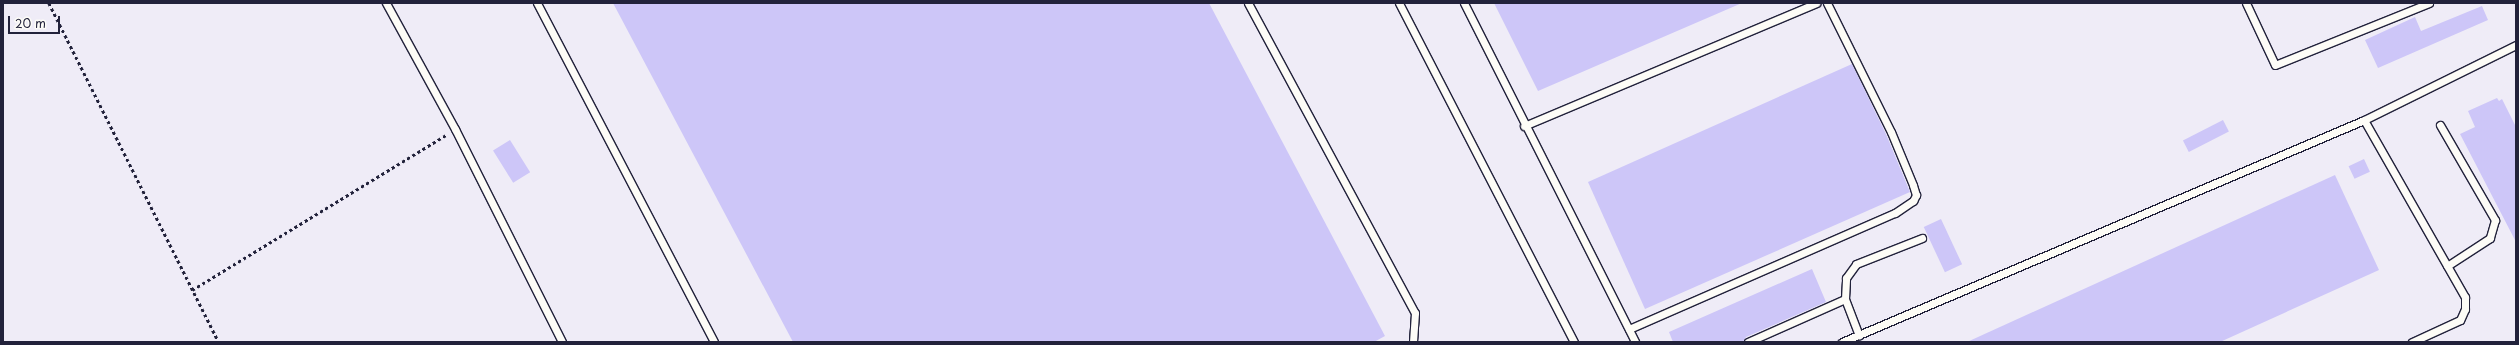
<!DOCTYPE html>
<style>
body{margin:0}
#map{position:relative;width:2519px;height:345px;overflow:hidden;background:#fdfcf7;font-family:"Playpen Sans",sans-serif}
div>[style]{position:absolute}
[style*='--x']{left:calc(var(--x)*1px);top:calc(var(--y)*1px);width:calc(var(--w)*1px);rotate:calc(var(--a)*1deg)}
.built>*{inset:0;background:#efecf7;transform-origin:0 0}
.building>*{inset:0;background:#cdc6f8;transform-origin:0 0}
.path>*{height:2.5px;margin-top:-1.25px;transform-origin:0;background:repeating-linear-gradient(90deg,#22223b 0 3px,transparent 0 6px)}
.roads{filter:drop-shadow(1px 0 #22223b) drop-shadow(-1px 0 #22223b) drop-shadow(0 1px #22223b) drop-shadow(0 -1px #22223b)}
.service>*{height:7px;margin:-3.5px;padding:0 3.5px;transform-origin:3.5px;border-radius:3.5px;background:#fdfcf7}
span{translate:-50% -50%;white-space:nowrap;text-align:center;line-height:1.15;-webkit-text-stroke:3px #fdfcf7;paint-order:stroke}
.frame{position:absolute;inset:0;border:4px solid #22223b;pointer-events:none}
.scale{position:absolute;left:8px;top:16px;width:52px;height:18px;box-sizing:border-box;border:2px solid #22223b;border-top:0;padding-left:5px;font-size:12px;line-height:14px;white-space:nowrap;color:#22223b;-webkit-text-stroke:3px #fdfcf7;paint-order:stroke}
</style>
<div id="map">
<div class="built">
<i style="left:3px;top:3px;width:2513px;height:339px"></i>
</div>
<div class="building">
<i style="clip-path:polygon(613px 3px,1209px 3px,1385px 336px,1374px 342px,793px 342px)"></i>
<i style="clip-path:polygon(1494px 3px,1742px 3px,1538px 91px)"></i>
<i style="clip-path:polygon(2482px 6px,2488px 20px,2378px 68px,2365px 40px,2415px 17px,2421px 31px)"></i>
<i style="clip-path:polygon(1852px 64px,1886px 134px,1910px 192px,1645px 309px,1588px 182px)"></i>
<i style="clip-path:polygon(2497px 98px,2499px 101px,2502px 99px,2516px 127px,2516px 242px,2460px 134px,2475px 127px,2468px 111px)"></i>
<i style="left:2223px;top:120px;width:13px;height:45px;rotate:63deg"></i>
<i style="left:510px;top:140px;width:38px;height:20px;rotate:58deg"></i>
<i style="left:2364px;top:159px;width:14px;height:17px;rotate:65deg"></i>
<i style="clip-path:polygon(2335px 175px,2379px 270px,2220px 342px,1967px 342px)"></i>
<i style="left:1941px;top:219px;width:50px;height:19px;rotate:65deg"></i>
<i style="clip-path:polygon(1812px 269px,1826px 302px,1746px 337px,1743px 342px,1673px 342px,1669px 332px)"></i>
</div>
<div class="path">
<i style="--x:49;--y:3;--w:379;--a:63.4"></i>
<i style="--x:192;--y:290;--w:298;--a:-31.4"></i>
</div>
<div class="roads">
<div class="service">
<i style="--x:386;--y:3;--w:144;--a:61.3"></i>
<i style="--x:455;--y:129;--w:238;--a:63.3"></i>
<i style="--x:537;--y:3;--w:382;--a:62.4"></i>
<i style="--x:1248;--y:3;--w:352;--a:61.7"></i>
<i style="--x:1415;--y:313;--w:29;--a:94"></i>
<i style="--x:1399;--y:3;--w:382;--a:62.7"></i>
<i style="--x:1464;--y:3;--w:380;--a:63.2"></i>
<i style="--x:2246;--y:3;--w:68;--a:64.9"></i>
<i style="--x:2275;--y:65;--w:166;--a:-21.9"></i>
<i style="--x:2364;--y:120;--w:204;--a:60.3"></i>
<i style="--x:2465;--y:297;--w:12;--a:90"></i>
<i style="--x:2465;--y:309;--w:12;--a:114"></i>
<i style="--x:2460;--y:320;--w:53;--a:155.4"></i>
<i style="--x:2440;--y:125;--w:110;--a:59.9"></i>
<i style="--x:2495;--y:220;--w:19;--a:106"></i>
<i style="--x:2490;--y:238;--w:51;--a:146.9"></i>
<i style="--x:1524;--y:126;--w:317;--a:-22.8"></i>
<i style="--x:1845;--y:299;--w:21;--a:-87"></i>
<i style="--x:1846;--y:278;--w:17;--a:-54"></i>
<i style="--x:1856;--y:264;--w:71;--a:-21.5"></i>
<i style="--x:1629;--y:329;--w:290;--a:-23.6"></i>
<i style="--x:1895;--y:213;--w:22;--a:-34"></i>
<i style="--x:1913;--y:201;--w:7;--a:-63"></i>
<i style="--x:1916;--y:195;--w:10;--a:-107"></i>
<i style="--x:1913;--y:185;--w:57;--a:-112.5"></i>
<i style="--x:1891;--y:132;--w:144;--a:-116.4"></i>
<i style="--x:1748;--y:342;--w:106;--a:-23.9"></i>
<i style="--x:1845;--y:299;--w:39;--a:69"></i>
<i style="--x:1842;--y:342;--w:567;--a:-23.04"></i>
<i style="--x:2364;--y:120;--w:169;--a:-26.3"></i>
</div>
</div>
<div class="frame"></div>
<div class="scale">20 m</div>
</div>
